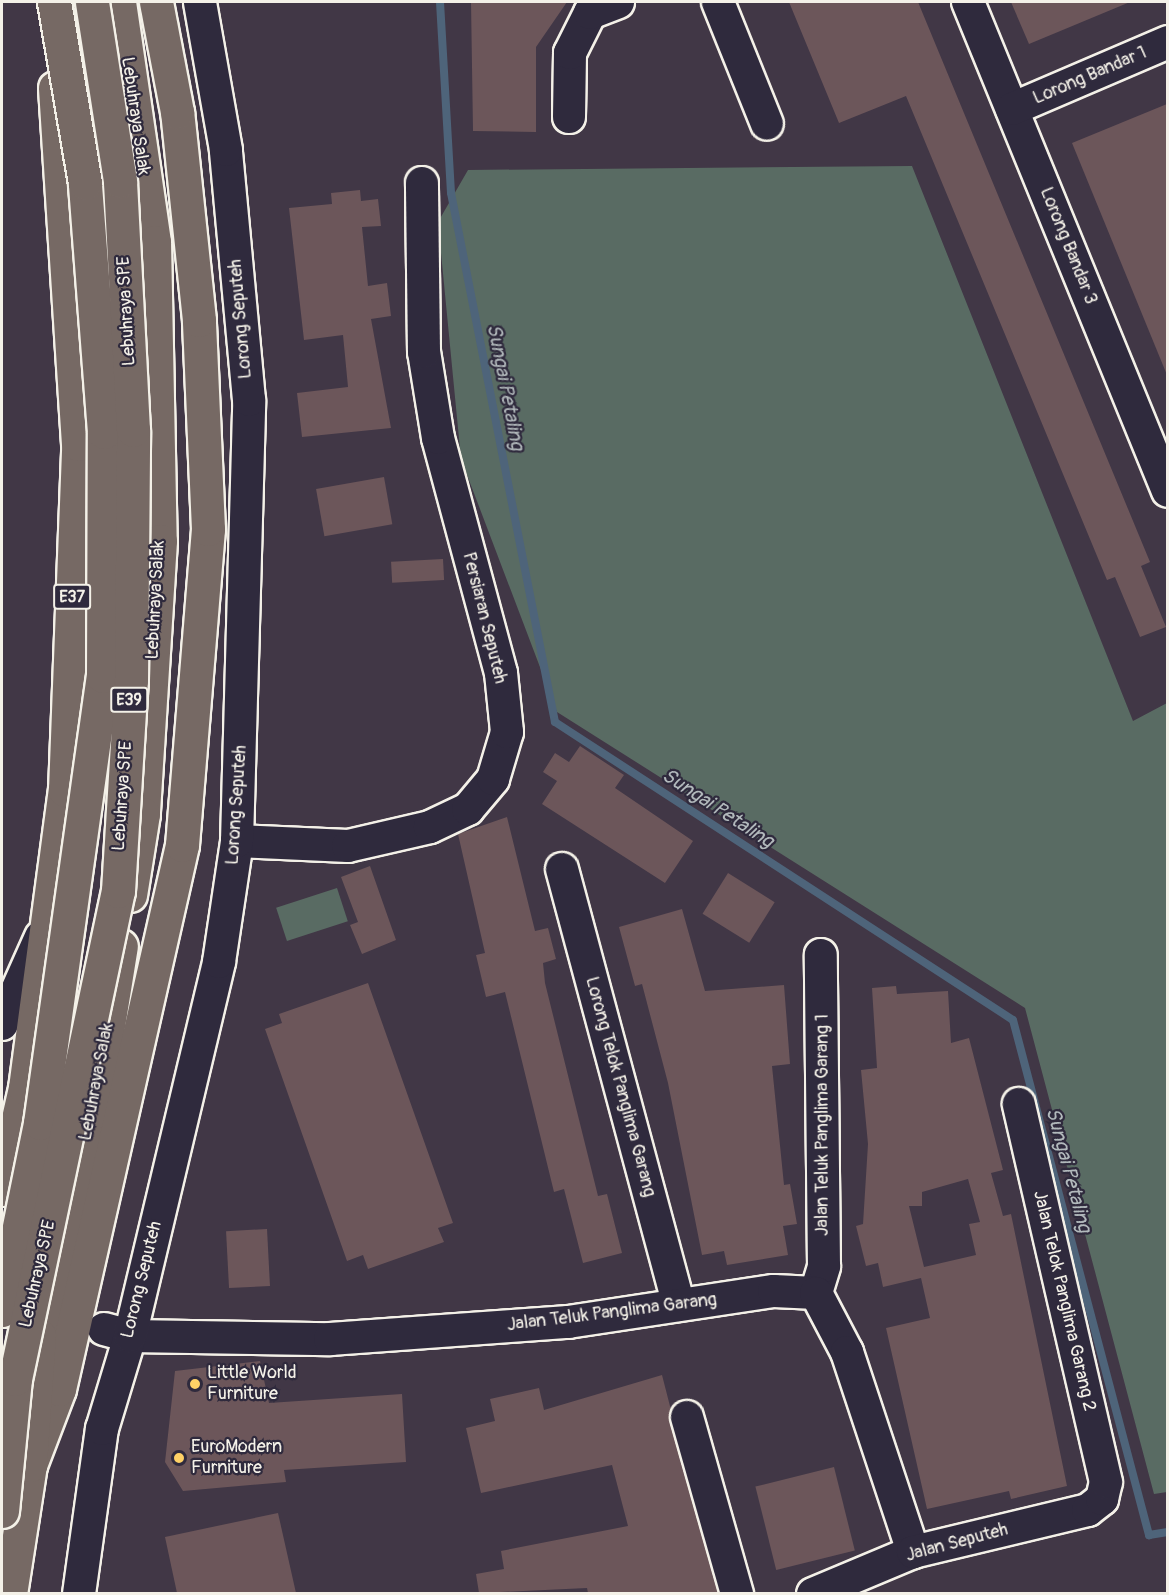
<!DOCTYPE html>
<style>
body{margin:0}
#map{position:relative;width:1169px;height:1595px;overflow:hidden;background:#413746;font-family:Pangolin,sans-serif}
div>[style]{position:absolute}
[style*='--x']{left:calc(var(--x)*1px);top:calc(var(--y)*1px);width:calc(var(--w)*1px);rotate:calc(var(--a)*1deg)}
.green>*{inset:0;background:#596b63;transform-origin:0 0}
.stream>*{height:8px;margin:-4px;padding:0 4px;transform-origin:4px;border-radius:4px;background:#4e647a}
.building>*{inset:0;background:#6c565a;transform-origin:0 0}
.roads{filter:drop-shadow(2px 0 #f4f1e8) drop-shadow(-2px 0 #f4f1e8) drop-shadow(0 2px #f4f1e8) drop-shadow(0 -2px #f4f1e8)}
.minor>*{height:32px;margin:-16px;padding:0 16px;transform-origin:16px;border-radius:16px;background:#2f2a3d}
.highway>*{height:33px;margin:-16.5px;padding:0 16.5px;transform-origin:16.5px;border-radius:16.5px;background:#766964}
.bridges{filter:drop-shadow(2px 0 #f4f1e8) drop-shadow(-2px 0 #f4f1e8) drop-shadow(0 2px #f4f1e8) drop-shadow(0 -2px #f4f1e8)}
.highway-bridge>*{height:33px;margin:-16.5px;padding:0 16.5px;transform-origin:16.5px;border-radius:16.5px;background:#766964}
.dots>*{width:16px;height:16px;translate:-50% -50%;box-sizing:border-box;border:3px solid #2f2a3d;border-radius:50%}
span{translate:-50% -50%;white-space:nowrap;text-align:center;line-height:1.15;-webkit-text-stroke:4.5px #2f2a3d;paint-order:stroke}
.shield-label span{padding:2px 4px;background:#2f2a3d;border:2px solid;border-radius:4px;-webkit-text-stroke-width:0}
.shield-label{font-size:16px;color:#f4f1e8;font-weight:700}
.street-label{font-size:18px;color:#f4f1e8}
.poi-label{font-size:18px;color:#f4f1e8}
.left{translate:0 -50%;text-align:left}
.water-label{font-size:20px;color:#b2b9bc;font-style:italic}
.frame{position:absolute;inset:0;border:3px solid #f4f1e8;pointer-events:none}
</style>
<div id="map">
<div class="green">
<i style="clip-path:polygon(912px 166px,1133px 721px,1167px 703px,1167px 1492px,1154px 1494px,1025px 1008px,557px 712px,461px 459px,438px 222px,468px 170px)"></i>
<i style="left:337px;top:888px;width:35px;height:64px;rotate:72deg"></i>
</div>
<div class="stream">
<i style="--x:440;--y:2;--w:191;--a:86.7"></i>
<i style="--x:451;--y:193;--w:539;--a:78.88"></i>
<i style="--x:555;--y:722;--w:546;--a:33.05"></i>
<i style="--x:1013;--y:1020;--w:533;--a:75.21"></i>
<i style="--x:1149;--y:1535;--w:19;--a:-9"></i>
</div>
<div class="building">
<i style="clip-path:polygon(471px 2px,567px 2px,536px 47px,536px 132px,473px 131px)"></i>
<i style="clip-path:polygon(789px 2px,918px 2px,1150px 562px,1141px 566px,1166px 627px,1140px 637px,1115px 577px,1107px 580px,906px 96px,839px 123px)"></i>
<i style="clip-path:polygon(1011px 2px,1130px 2px,1029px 44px)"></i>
<i style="clip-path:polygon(1167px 104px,1167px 375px,1072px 143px)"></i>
<i style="clip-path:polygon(360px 190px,361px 201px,378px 199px,381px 226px,362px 227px,368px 286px,387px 283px,391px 316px,371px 319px,391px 428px,302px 437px,297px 393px,348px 387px,343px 335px,304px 340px,289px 208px,332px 204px,331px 193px)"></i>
<i style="left:384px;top:477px;width:48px;height:69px;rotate:80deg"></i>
<i style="left:443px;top:559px;width:21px;height:52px;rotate:87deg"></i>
<i style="clip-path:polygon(580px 746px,624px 775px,615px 788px,693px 841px,665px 883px,542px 804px,557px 781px,543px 772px,555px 753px,569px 762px)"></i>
<i style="clip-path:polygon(507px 817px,535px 931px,548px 928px,556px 959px,543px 963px,545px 983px,598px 1196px,607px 1194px,622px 1253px,583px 1263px,564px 1189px,554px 1192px,505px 992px,486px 997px,476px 955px,485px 953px,458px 834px)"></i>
<i style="clip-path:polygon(370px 866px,396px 940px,362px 954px,350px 925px,358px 922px,341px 877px)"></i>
<i style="left:728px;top:873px;width:55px;height:48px;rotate:32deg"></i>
<i style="clip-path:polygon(682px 909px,705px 991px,784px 985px,790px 1064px,772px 1066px,784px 1185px,790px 1184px,797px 1224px,783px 1226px,788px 1255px,727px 1265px,724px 1251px,702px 1255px,668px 1083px,642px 984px,635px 986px,619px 927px)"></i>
<i style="clip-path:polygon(368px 983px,453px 1223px,438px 1228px,444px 1242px,368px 1269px,363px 1255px,347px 1261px,265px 1029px,282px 1023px,279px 1014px)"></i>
<i style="clip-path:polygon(evenodd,896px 986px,897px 994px,948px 991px,951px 1043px,969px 1038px,1003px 1170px,991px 1173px,1003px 1216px,1011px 1214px,1067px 1486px,1011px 1499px,1009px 1491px,927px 1509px,886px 1328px,930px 1318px,921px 1278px,883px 1287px,878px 1263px,866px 1266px,856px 1226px,863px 1224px,868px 1144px,861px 1070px,877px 1068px,872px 988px,896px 986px,968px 1179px,980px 1222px,969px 1224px,976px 1255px,924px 1267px,909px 1206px,922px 1206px,922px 1192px,968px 1179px)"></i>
<i style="left:267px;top:1229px;width:57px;height:41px;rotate:87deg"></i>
<i style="clip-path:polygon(260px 1361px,269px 1403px,402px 1394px,406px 1462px,284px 1470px,286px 1482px,183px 1491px,165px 1462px,175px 1371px)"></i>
<i style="clip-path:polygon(662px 1375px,718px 1593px,588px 1593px,587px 1588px,479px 1593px,476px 1574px,504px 1569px,501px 1551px,628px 1526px,612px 1465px,481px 1493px,466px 1428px,495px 1421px,490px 1399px,539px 1388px,544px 1410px)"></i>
<i style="left:834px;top:1467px;width:86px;height:81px;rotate:76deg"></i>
<i style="clip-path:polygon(278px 1513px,296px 1593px,177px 1593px,165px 1537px)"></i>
</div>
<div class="roads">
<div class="minor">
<i style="--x:718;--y:2;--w:131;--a:68.1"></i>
<i style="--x:968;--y:2;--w:528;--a:67.76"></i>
<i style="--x:1012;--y:109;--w:170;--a:-23.2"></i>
<i style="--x:569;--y:117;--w:64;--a:-89.1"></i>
<i style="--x:570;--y:53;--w:45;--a:-63.4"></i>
<i style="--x:590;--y:13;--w:30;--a:-21"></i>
<i style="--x:237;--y:841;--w:111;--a:2.6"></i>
<i style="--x:348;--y:846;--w:84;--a:-13"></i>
<i style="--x:430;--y:827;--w:42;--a:-25.3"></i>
<i style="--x:468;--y:809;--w:39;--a:-50"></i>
<i style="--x:493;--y:779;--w:49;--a:-73.4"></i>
<i style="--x:507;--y:732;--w:59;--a:-95.8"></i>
<i style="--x:501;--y:673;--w:243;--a:-105"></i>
<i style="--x:438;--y:438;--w:87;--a:-99.2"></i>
<i style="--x:424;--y:352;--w:169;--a:-90.7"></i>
<i style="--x:562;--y:869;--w:451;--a:75"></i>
<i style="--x:2;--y:1024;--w:95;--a:-65.9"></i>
<i style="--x:816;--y:1293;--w:28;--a:-73"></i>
<i style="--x:824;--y:1266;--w:311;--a:-90.6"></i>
<i style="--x:104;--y:1329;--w:27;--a:15"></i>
<i style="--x:130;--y:1336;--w:200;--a:0.9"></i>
<i style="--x:330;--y:1339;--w:239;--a:-4.1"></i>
<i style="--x:568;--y:1322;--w:208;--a:-8.6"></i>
<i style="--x:774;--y:1291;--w:42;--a:2.7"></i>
<i style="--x:816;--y:1293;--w:67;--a:62.3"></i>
<i style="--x:847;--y:1352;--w:211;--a:71.7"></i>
<i style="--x:687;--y:1417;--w:184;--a:74.2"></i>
<i style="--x:79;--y:1594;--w:167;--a:-82.1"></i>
<i style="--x:102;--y:1429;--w:97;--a:-73.2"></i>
<i style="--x:130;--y:1336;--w:384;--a:-76.6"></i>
<i style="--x:219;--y:962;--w:122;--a:-81.5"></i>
<i style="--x:237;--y:841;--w:441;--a:-88.4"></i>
<i style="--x:249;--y:400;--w:251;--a:-95.3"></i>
<i style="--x:226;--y:150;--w:150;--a:-100"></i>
<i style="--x:813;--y:1594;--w:108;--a:-22.8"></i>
<i style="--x:913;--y:1552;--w:180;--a:-13.5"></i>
<i style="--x:1088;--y:1510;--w:18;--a:-38"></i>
<i style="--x:1102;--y:1499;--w:17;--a:-77"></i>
<i style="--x:1106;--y:1482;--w:388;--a:-103"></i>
</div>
<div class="highway">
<i style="--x:119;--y:2;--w:243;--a:81.7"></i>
<i style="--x:154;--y:242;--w:299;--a:88.9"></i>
<i style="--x:160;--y:541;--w:274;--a:93.6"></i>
<i style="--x:143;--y:814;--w:82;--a:99.1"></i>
<i style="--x:2;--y:1189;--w:104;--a:-77.2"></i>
<i style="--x:25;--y:1088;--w:301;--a:-82.4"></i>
<i style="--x:65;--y:790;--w:346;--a:-87.8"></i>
<i style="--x:78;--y:444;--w:357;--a:-93.7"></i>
<i style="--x:41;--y:1327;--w:221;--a:-76.2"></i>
<i style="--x:94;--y:1112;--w:168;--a:-80.8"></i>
<i style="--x:30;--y:1465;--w:81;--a:-69.1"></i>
<i style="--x:59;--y:1389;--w:558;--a:-77.26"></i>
<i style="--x:182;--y:845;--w:317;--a:-85.3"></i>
<i style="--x:208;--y:529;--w:209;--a:-92.5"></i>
<i style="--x:199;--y:320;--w:209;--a:-96"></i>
<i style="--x:177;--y:112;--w:112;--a:-100.8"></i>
<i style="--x:10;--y:1594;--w:131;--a:-81.2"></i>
<i style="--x:30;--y:1465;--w:130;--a:-86"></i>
</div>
</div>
<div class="bridges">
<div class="highway-bridge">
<i style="--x:2;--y:1310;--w:191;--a:-78.5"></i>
<i style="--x:40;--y:1123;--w:451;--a:-82"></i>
<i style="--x:103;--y:676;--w:244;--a:-89.8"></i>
<i style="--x:104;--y:432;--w:250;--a:-94.4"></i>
<i style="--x:85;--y:183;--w:184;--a:-99.7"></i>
<i style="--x:2;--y:1511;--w:133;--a:-84.4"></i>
<i style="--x:15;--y:1379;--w:499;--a:-78.1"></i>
<i style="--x:118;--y:891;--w:211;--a:-86.5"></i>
<i style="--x:131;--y:680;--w:250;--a:-89.5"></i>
<i style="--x:133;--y:430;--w:249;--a:-93"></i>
<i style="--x:120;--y:181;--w:181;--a:-98.9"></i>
</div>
</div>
<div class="dots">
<i style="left:195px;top:1384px;background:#ffd166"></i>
<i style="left:179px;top:1458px;background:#ffd166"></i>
</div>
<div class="shield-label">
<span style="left:72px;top:597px">E37</span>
<span style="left:129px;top:700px">E39</span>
</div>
<div class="street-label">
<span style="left:1090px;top:76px;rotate:-23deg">Lorong Bandar 1</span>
<span style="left:135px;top:116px;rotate:82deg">Lebuhraya Salak</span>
<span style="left:1068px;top:246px;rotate:68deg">Lorong Bandar 3</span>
<span style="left:127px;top:311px;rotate:-93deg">Lebuhraya SPE</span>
<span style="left:241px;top:319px;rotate:-95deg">Lorong Seputeh</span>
<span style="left:156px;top:600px;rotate:-87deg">Lebuhraya Salak</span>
<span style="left:484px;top:618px;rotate:76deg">Persiaran Seputeh</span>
<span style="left:123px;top:796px;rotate:-86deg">Lebuhraya SPE</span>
<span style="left:237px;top:805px;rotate:-86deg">Lorong Seputeh</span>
<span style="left:97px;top:1082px;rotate:-79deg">Lebuhraya Salak</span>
<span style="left:620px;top:1087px;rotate:75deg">Lorong Telok Panglima Garang</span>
<span style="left:823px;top:1125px;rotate:-90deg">Jalan Teluk Panglima Garang 1</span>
<span style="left:38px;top:1274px;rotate:-77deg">Lebuhraya SPE</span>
<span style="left:142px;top:1280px;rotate:-76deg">Lorong Seputeh</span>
<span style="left:1064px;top:1301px;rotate:77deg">Jalan Telok Panglima Garang 2</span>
<span style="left:612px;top:1313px;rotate:-7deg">Jalan Teluk Panglima Garang</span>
<span style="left:957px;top:1543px;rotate:-15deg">Jalan Seputeh</span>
</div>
<div class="poi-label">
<span class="left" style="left:207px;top:1384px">Little World<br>Furniture</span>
<span class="left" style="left:191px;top:1458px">EuroModern<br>Furniture</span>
</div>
<div class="water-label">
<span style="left:506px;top:387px;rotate:79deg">Sungai Petaling</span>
<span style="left:718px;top:808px;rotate:33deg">Sungai Petaling</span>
<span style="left:1069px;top:1170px;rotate:75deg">Sungai Petaling</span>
</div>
<div class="frame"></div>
</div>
